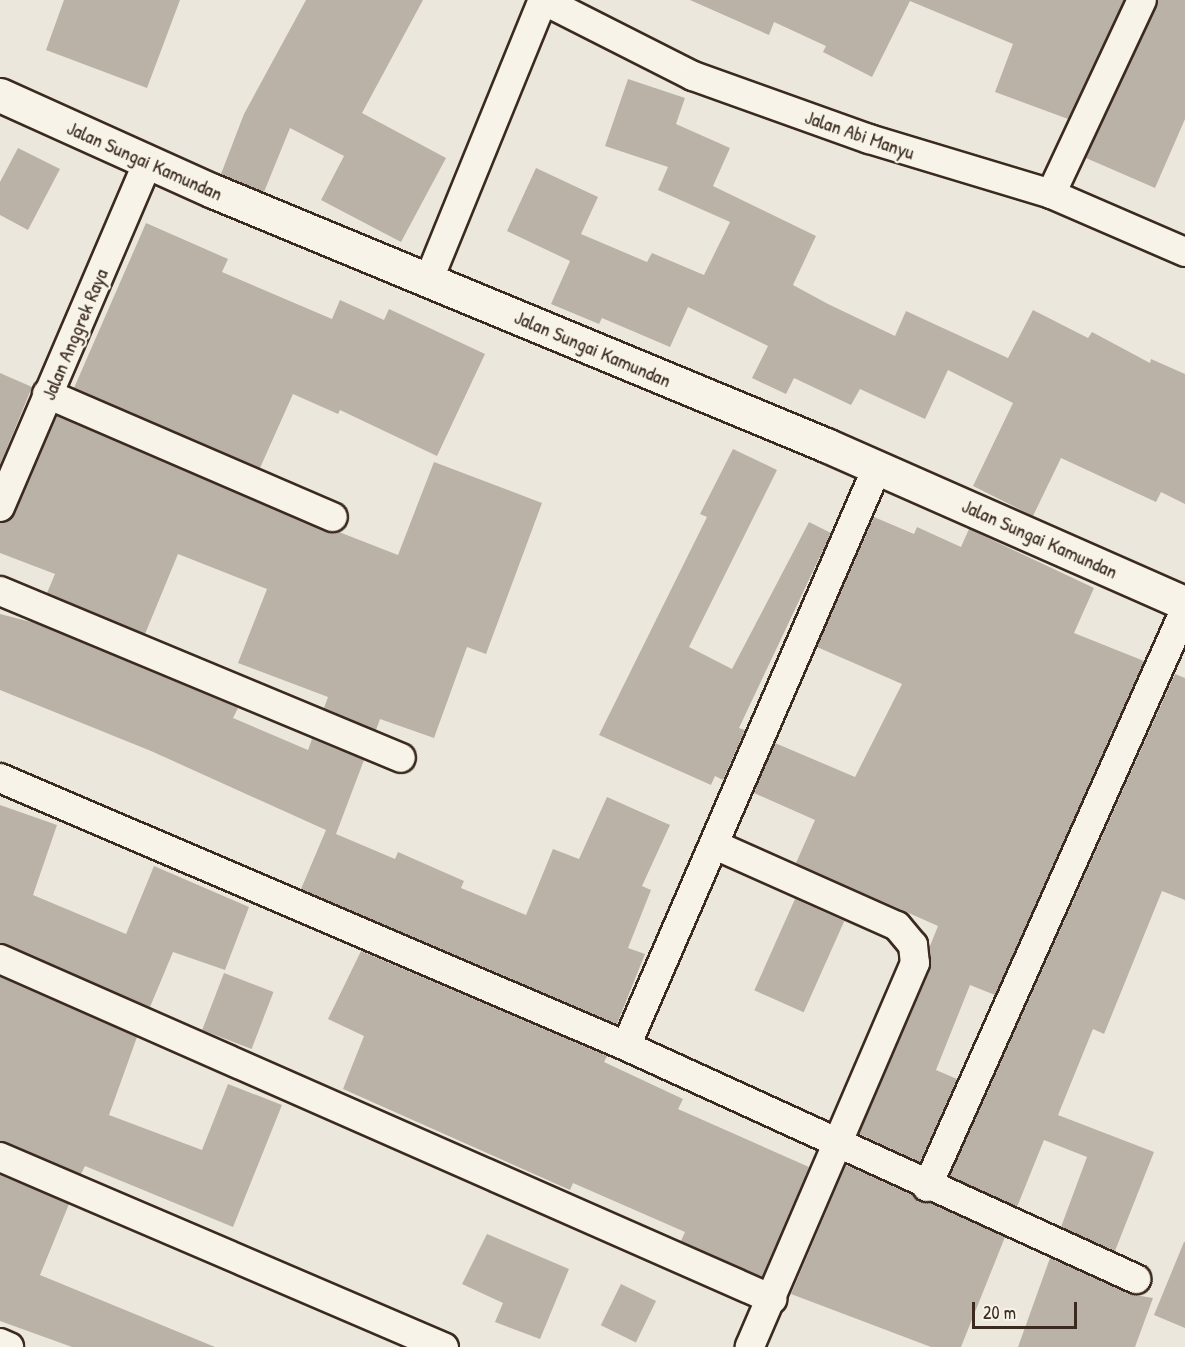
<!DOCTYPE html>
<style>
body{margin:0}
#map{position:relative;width:1185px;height:1347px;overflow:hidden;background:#ece7dc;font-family:"Patrick Hand",sans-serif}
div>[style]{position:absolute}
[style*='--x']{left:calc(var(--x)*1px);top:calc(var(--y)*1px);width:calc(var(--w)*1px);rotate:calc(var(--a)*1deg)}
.building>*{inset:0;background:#bab2a7;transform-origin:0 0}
.roads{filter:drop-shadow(2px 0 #3b2a1e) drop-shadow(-2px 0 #3b2a1e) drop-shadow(0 2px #3b2a1e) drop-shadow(0 -2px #3b2a1e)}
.street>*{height:28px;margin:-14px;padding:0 14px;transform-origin:14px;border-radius:14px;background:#f7f3e8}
.secondary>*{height:33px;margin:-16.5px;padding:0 16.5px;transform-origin:16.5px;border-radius:16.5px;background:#f7f3e8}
span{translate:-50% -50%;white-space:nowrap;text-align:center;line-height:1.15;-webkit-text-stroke:4.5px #f7f3e8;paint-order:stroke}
.street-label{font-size:20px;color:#3b2a1e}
.scale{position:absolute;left:972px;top:1302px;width:105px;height:27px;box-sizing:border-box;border:3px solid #3b2a1e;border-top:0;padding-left:8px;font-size:18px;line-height:21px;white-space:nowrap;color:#3b2a1e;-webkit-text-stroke:4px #f7f3e8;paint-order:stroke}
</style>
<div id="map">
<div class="building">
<i style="clip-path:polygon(64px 0,180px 0,147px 88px,46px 50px)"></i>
<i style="clip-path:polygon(306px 0,423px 0,362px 113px,446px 158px,401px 242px,321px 200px,344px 156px,290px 128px,264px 192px,221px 174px,244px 114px)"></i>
<i style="clip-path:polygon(690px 0,1124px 0,1068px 119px,995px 92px,1013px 44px,910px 1px,872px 77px,823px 52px,826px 46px,774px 22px,769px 35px)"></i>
<i style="clip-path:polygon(1158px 0,1185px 0,1185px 119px,1155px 188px,1086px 158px)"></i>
<i style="clip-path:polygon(628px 79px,685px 98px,676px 124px,730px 148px,713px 186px,816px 236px,793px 285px,828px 304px,895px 336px,906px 311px,1008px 358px,1033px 310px,1088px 338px,1092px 332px,1150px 363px,1151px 359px,1185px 374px,1185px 504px,1161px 492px,1156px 502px,1061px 458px,1033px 516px,973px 486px,1013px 403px,948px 370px,925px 419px,860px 389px,851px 405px,794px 378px,786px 394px,752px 378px,768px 346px,688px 307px,670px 347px,602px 318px,599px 324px,551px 304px,570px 261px,507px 231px,536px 168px,598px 197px,581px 234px,647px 262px,652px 253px,704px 275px,730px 222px,658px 190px,668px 167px,605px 146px)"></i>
<i style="clip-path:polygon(18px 148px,60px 169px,28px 230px,0 215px,0 182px)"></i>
<i style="clip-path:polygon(146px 223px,228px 259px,222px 272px,332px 319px,340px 300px,384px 320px,389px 309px,485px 354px,437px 456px,340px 410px,338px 414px,293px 394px,260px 468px,74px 388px)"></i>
<i style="clip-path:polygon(0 373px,32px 387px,0 465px)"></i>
<i style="clip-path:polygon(57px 416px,326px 532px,339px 532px,398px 555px,434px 462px,542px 503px,486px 654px,467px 647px,434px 738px,380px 719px,376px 730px,324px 708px,328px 697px,238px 663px,267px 589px,178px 554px,145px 634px,47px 593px,55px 574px,0 553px,0 523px,15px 513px)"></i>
<i style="clip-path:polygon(733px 449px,777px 470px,689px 647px,732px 669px,809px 522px,831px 533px,739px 728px,745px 730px,723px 780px,715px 776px,711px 785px,599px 735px,707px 517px,700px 514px)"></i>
<i style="clip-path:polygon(874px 517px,914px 534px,917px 527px,961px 547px,969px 529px,1094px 588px,1074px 633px,1144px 661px,995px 995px,970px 985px,936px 1070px,957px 1079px,920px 1162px,859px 1134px,930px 970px,930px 946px,938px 926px,796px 863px,815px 820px,754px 793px,775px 743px,855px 777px,902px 684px,817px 647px)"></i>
<i style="clip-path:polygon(0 614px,35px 623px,238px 708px,233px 718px,308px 750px,312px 739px,364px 760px,336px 834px,395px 859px,398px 852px,464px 881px,461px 888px,526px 915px,553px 849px,579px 859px,607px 797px,670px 825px,642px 886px,651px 890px,628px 948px,645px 954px,617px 1024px,301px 889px,326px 830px,151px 751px,0 690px)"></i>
<i style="clip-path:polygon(1175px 674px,1185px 678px,1185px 900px,1162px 891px,1104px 1034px,1093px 1029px,1058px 1115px,1154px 1152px,1115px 1251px,1061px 1227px,1087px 1157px,1044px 1140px,1017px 1207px,950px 1176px)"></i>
<i style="clip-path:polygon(0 805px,57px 825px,33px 895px,126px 934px,154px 866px,249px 907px,225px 970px,173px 952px,150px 1007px,0 943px)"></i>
<i style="left:795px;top:899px;width:54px;height:100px;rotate:24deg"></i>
<i style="clip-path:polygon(361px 951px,607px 1056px,604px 1062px,683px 1099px,678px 1109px,809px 1167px,762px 1277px,681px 1241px,685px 1232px,573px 1183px,570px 1190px,343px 1089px,364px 1036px,328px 1019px)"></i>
<i style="left:224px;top:973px;width:53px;height:61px;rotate:21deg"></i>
<i style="clip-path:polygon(0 977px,137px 1037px,109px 1115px,202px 1150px,228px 1084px,282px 1105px,233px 1227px,85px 1166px,81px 1174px,0 1141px)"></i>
<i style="clip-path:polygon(846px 1165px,1005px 1237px,961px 1347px,931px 1347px,791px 1294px)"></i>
<i style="clip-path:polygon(0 1175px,69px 1204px,40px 1275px,215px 1347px,72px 1347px,0 1321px)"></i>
<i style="clip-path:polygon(487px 1234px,569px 1269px,540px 1339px,495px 1322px,503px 1303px,462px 1284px)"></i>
<i style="clip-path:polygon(1184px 1242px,1185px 1242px,1185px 1328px,1154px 1315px)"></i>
<i style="clip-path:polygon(1050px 1258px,1129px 1294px,1153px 1298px,1135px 1347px,1018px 1347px)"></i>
<i style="left:621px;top:1284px;width:39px;height:46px;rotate:26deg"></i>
</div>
<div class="roads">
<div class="street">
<i style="--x:543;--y:0;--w:168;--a:26.9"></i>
<i style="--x:693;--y:76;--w:187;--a:19.7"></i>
<i style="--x:869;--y:139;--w:190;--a:16.8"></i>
<i style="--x:1051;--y:194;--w:146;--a:23.4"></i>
<i style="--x:1051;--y:194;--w:214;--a:-64.9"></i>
<i style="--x:429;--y:279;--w:301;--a:-67.8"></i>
<i style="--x:47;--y:394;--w:311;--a:23.3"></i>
<i style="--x:0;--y:507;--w:376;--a:-66.8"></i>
<i style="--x:0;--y:591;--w:434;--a:22.6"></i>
<i style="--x:0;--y:778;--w:681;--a:23.18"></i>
<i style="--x:626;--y:1046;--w:561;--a:24.55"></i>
<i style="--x:715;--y:845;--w:199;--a:24"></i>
<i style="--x:897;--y:926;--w:25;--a:50"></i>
<i style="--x:913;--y:945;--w:18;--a:84"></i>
<i style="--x:915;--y:963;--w:418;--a:113.3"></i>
<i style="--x:0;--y:959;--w:844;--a:23.77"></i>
<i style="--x:626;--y:1046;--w:630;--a:-66.53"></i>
<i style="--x:0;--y:1157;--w:483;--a:23.2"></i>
<i style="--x:927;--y:1187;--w:632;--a:-65.91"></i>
<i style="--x:0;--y:1343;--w:10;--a:24"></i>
</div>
<div class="secondary">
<i style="--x:0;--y:95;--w:234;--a:24.3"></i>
<i style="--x:213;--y:191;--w:664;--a:22.51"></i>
<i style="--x:826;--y:445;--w:392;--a:23.8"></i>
</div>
</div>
<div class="street-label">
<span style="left:860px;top:134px;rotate:19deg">Jalan Abi Manyu</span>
<span style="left:145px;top:160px;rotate:24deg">Jalan Sungai Kamundan</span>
<span style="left:74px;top:334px;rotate:-67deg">Jalan Anggrek Raya</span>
<span style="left:593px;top:348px;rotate:23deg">Jalan Sungai Kamundan</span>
<span style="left:1040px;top:538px;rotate:24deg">Jalan Sungai Kamundan</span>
</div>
<div class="scale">20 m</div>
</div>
